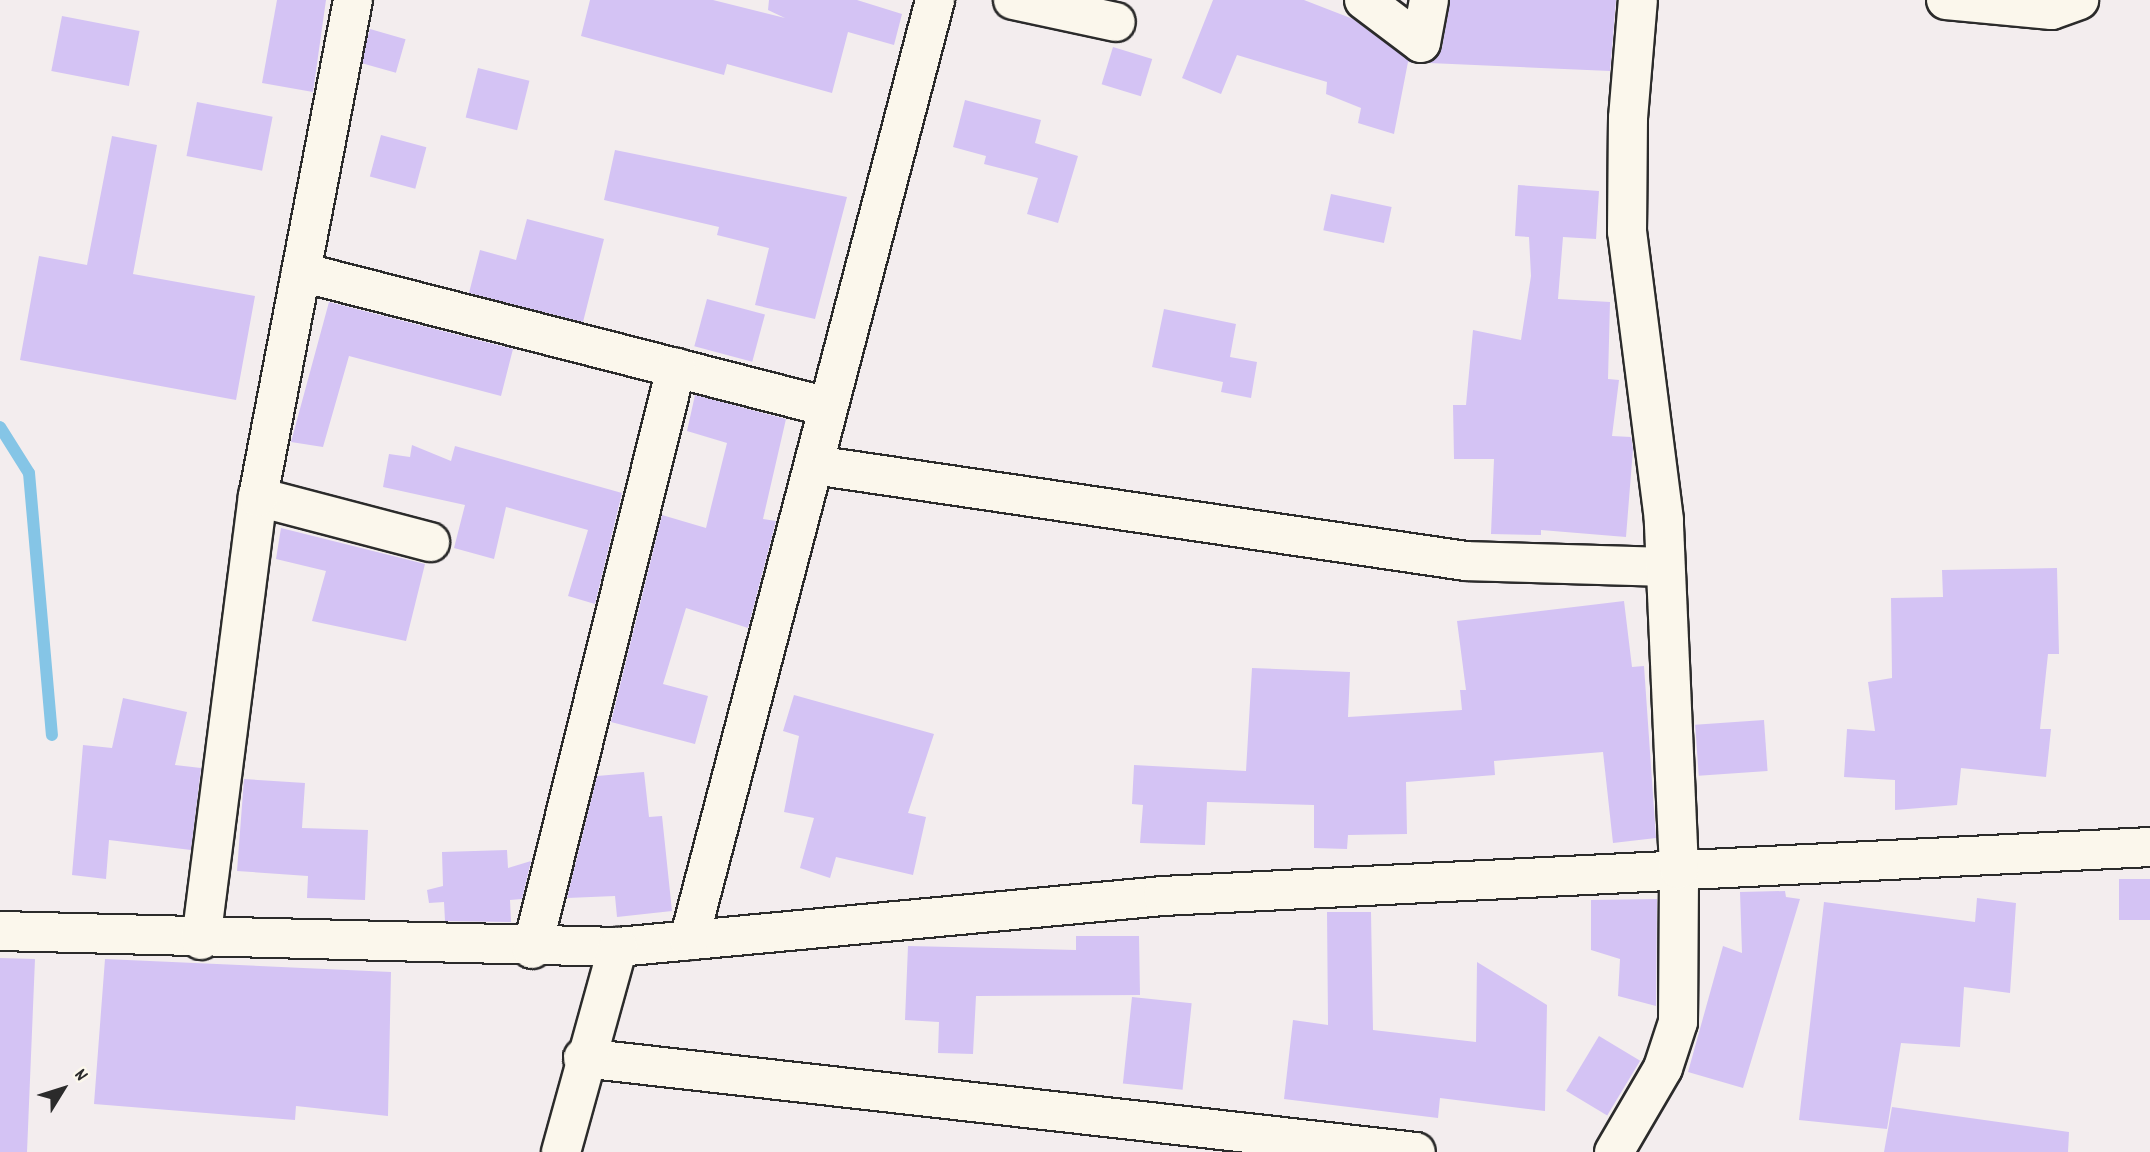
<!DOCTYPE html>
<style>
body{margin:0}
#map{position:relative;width:2150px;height:1152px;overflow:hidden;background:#f3edee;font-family:Dekko,sans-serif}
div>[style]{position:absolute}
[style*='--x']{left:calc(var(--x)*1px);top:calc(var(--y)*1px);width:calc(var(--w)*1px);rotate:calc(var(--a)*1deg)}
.stream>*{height:12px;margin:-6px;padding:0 6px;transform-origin:6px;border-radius:6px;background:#85c5e6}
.building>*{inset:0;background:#d4c3f4;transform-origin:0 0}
.roads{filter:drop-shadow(2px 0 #2b2b2b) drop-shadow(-2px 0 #2b2b2b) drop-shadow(0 2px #2b2b2b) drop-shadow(0 -2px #2b2b2b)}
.minor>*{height:38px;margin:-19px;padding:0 19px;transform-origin:19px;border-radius:19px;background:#fbf7ec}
span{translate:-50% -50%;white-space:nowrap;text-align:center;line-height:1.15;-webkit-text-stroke:5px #fbf7ec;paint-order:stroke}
.north{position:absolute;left:28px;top:1054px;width:70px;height:70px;-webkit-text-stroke:5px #fbf7ec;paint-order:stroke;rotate:52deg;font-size:19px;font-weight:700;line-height:28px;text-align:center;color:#2b2b2b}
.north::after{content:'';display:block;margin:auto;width:24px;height:32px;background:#2b2b2b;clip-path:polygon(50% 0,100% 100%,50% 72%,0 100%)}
</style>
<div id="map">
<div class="stream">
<i style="--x:0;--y:427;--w:54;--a:57.8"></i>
<i style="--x:29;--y:473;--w:263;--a:85"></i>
</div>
<div class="building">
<i style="clip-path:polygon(277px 0,326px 0,313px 92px,262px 83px)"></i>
<i style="clip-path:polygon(590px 0,713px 0,785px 18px,768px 10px,769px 0,857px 0,902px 14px,894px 45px,848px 32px,832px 93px,727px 64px,724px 75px,581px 36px)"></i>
<i style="clip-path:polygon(1213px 0,1304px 0,1353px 19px,1413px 63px,1408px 62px,1394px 134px,1358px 123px,1361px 108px,1326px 94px,1327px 82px,1237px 55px,1221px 94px,1182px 78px)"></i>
<i style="clip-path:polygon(1450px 0,1616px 0,1610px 71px,1429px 63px,1442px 48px)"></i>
<i style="left:62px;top:16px;width:79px;height:56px;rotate:11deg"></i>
<i style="left:370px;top:29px;width:37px;height:35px;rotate:16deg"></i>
<i style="left:1113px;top:47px;width:41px;height:39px;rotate:17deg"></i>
<i style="left:478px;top:68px;width:53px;height:51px;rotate:14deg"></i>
<i style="clip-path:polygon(965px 100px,1041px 120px,1035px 143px,1078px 156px,1058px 223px,1027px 214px,1038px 178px,984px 164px,986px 156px,953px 147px)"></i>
<i style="left:197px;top:102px;width:77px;height:55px;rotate:11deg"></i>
<i style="left:381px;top:135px;width:47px;height:43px;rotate:15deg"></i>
<i style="clip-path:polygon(112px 136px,157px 145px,133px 274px,255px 296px,236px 400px,20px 360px,39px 256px,87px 265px)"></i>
<i style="clip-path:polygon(615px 150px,847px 197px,815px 319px,755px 305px,769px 248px,717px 235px,719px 227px,604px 200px)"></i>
<i style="clip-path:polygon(1518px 185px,1599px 191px,1596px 239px,1563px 237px,1558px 299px,1610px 302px,1608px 379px,1619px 380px,1612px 436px,1631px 437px,1633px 449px,1626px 537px,1541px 530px,1541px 535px,1491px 534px,1494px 459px,1454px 459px,1453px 405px,1466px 405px,1473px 330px,1521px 340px,1531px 276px,1529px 237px,1515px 236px)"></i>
<i style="left:1331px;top:194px;width:62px;height:37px;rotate:12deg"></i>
<i style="clip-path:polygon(527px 219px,604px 239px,583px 322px,469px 293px,480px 250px,516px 260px)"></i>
<i style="left:707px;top:299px;width:60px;height:49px;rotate:15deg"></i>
<i style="clip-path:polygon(329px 302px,513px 349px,501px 396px,349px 356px,323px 447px,291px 442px)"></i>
<i style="clip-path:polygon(1164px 309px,1236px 324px,1230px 357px,1257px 362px,1251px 398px,1221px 392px,1223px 382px,1152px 367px)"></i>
<i style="clip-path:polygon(695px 395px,786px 419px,763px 519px,776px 521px,748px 628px,686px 608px,663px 684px,708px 696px,695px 744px,611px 722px,662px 515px,706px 528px,711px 507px,727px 443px,687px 431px)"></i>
<i style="clip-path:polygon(412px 445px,451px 461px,455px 446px,622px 493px,595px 604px,568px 596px,588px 530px,506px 507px,494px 559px,454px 548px,465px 505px,383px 487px,389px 454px,410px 457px)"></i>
<i style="clip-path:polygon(281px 528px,425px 564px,406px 641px,312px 621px,326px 571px,276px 559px)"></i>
<i style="clip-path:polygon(2057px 568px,2059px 654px,2048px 654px,2040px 729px,2051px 729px,2046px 777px,1961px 768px,1957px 805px,1895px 810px,1895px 780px,1844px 777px,1847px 729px,1875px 731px,1868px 682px,1892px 678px,1891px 598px,1943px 597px,1942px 570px)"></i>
<i style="clip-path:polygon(1624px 601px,1632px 667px,1644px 666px,1656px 838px,1613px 843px,1603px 752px,1494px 761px,1495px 775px,1406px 782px,1407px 834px,1348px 835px,1347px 849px,1314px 848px,1314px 805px,1207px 802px,1205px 845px,1140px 843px,1143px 805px,1132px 804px,1134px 765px,1246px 771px,1252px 668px,1350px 672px,1348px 717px,1462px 710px,1460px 690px,1466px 690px,1457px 621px)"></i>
<i style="clip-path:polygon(794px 695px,934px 734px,908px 813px,926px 817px,913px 875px,836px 857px,830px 878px,800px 868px,814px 818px,784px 812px,799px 736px,783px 731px)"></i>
<i style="clip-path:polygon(123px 698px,187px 712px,175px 765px,201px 768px,191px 850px,109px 840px,106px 879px,72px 875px,83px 745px,112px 748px)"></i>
<i style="left:1764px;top:720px;width:51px;height:69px;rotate:86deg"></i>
<i style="clip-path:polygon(644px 772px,649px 817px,662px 816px,672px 911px,617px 917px,615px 896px,567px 898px,597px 776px)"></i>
<i style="clip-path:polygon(244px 779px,305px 783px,302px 828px,368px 830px,365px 900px,307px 898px,308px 876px,237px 871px)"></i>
<i style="clip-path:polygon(507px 850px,508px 868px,531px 861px,522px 899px,510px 900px,511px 922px,445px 921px,444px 902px,429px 903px,427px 890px,443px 886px,442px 852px)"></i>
<i style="left:2119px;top:879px;width:31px;height:41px"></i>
<i style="clip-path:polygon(1785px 891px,1786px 897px,1800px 899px,1743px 1088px,1688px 1072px,1723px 946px,1742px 953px,1740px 892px)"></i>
<i style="clip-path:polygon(1977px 898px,2016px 903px,2010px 993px,1964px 987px,1960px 1047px,1901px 1043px,1887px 1129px,1799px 1120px,1824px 902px,1975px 922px)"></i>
<i style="clip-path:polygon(1657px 899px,1656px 1006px,1618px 996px,1620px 959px,1591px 950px,1591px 900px)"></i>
<i style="clip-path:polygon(1327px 912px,1371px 912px,1373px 1030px,1476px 1042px,1477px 962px,1547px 1005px,1545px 1111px,1440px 1098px,1438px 1118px,1284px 1099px,1293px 1020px,1328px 1025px)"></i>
<i style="clip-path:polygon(1076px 936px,1139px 936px,1140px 995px,976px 996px,973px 1054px,938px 1053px,939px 1022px,905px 1020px,908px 946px,1076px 950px)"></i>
<i style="clip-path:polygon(0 958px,35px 959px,27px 1152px,0 1152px)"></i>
<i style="clip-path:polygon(105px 959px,391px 972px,388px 1116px,296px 1106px,295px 1120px,94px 1104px)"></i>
<i style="left:1132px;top:997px;width:60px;height:87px;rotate:6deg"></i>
<i style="left:1599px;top:1036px;width:48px;height:64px;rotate:31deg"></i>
<i style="clip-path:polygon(1892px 1107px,2069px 1132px,2068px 1152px,1884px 1152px)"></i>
</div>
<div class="roads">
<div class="minor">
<i style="--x:1013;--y:0;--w:105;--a:12.1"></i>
<i style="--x:1364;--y:0;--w:71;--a:37"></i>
<i style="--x:1421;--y:43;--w:44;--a:-79.5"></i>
<i style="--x:1946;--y:0;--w:106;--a:5.4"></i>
<i style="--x:2052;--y:10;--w:29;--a:-20"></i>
<i style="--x:301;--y:272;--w:544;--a:14.37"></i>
<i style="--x:814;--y:465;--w:659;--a:8.38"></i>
<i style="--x:1466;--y:561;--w:199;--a:1.7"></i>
<i style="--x:258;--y:497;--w:178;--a:14.7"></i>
<i style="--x:0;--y:931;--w:618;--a:1.48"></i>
<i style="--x:618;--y:947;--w:547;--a:-5.35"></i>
<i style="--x:1163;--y:896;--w:988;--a:-2.84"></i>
<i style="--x:201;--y:940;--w:447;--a:-82.7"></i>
<i style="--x:258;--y:497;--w:506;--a:-79.18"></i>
<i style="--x:689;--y:940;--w:972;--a:-75.33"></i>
<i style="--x:532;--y:949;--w:599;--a:-76.08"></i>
<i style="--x:583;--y:1058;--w:838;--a:6.44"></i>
<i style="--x:561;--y:1152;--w:213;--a:-74.5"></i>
<i style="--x:1614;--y:1152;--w:97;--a:-59.7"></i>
<i style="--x:1663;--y:1068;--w:48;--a:-71.9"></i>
<i style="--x:1678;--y:1022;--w:153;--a:-89.6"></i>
<i style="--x:1679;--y:869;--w:349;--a:-92.5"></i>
<i style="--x:1664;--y:520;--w:290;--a:-97.3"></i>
<i style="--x:1627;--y:232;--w:114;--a:-89.5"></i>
<i style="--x:1628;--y:118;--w:118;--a:-85.2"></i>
</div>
</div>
<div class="north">N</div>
</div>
